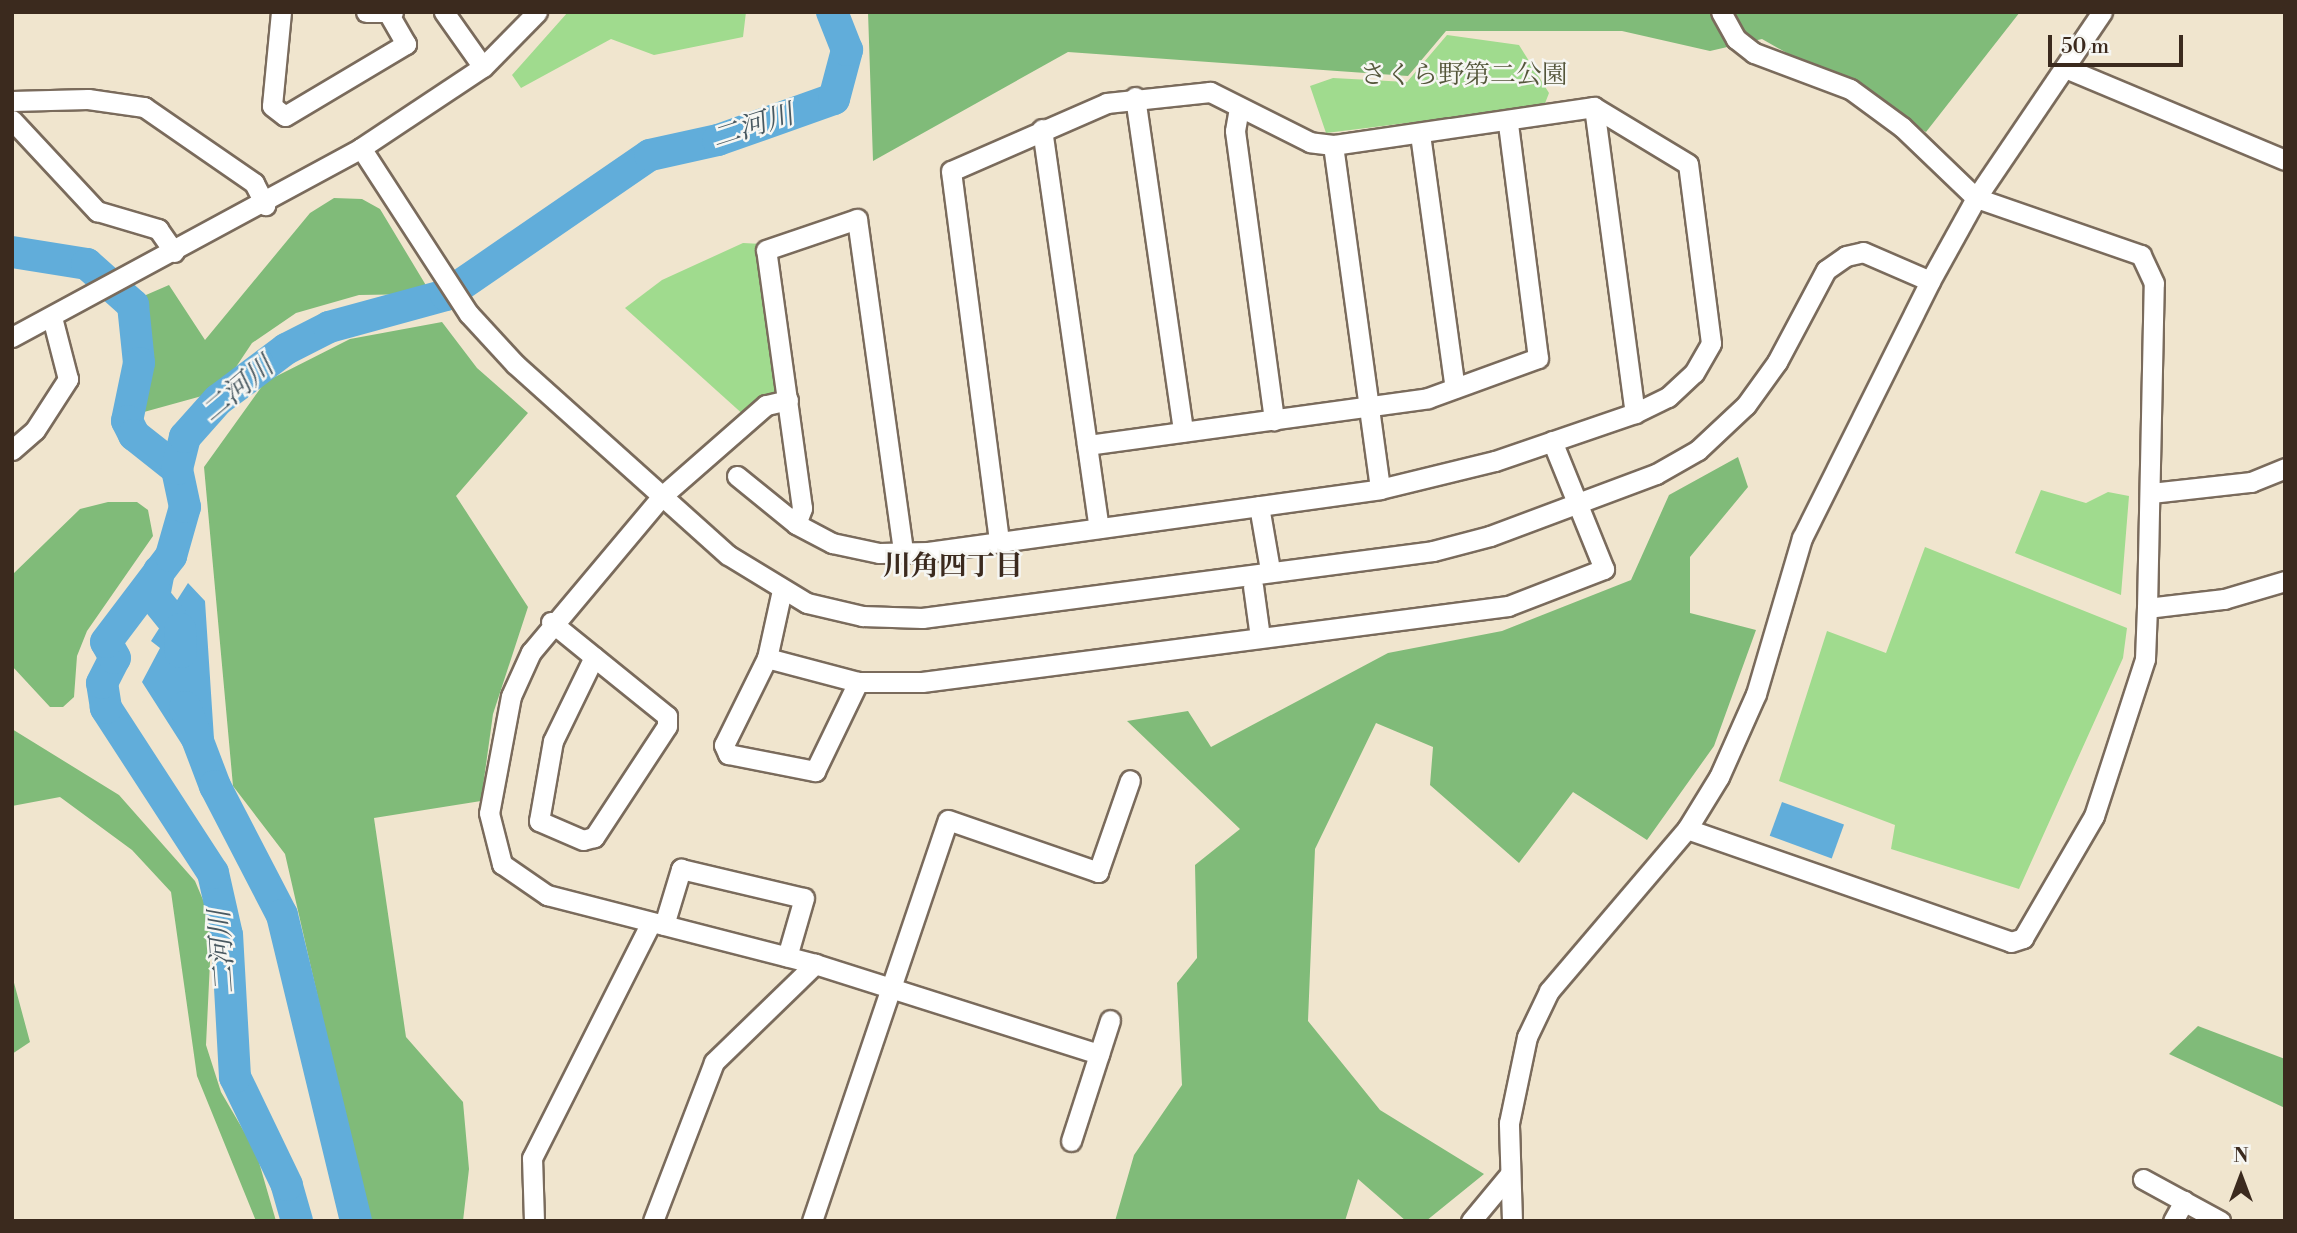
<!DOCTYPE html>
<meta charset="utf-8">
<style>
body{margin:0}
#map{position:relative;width:2297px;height:1233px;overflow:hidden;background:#f0e5ce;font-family:"Libre Bodoni","Noto Serif JP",serif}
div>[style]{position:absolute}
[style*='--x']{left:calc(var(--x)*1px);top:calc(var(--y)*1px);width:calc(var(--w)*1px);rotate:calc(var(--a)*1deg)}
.green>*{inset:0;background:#a0db8e}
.forest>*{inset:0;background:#80bb79}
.water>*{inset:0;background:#61adda;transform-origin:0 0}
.river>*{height:32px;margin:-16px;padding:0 16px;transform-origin:16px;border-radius:16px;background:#61adda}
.roads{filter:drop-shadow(2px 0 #7a6b5c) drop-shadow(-2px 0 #7a6b5c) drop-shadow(0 2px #7a6b5c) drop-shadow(0 -2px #7a6b5c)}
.minor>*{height:19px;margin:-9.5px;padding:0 9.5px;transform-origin:9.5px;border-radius:9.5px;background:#fff}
span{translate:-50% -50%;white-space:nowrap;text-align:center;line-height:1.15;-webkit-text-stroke:5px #f6f6f2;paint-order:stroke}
.park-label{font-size:26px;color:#54563a}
.water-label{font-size:28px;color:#485860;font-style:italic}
.neighbourhood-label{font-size:28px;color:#3b2a1e;font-weight:700}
.frame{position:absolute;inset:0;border:14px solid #3b2a1e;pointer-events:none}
.north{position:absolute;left:2206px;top:1142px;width:70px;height:70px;-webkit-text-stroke:5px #f6f6f2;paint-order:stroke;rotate:0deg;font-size:19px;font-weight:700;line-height:28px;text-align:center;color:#3b2a1e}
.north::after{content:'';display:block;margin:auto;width:24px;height:32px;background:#3b2a1e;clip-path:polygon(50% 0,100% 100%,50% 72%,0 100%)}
.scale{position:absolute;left:2048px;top:35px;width:135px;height:32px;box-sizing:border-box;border:4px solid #3b2a1e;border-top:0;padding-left:9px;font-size:21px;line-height:24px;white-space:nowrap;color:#3b2a1e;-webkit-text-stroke:5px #f6f6f2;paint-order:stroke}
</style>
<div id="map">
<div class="green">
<i style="clip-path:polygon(568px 12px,746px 12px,743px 37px,654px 55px,611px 39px,521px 88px,512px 75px)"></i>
<i style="clip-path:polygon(1447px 35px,1519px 45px,1549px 93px,1544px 106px,1326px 133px,1310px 86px,1333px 78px,1407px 82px)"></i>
<i style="clip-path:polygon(743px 243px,762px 244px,784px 397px,746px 417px,625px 308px,662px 280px)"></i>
<i style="clip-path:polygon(2041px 490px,2086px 503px,2108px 492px,2129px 496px,2121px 595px,2015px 553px)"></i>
<i style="clip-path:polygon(1925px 547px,2127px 628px,2123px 658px,2019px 889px,1891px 849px,1895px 825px,1779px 781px,1827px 631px,1886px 653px)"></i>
</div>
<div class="forest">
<i style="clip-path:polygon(868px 12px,2020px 12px,1926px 132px,1762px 39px,1710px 51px,1622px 31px,1446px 31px,1408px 76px,1068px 52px,873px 161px)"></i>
<i style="clip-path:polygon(334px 198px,362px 199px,380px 209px,427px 287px,423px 294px,359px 295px,296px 313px,252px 343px,220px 391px,144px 412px,151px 359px,139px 298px,169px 285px,205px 340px,310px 213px)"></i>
<i style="clip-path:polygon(442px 322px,477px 368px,528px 413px,456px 496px,528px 607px,493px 714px,481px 801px,374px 818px,406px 1037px,463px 1102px,469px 1169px,463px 1221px,369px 1221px,285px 854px,233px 786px,204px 467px,265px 382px,350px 339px)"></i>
<i style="clip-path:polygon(1738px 457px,1748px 487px,1690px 557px,1690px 613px,1756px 630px,1714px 746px,1647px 840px,1573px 792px,1519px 863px,1430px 785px,1433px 747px,1376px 723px,1315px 849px,1308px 1021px,1380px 1110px,1484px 1174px,1426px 1221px,1406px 1221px,1358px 1179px,1345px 1221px,1115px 1221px,1134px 1155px,1182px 1085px,1177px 983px,1197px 958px,1195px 865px,1240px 829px,1127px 721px,1188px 711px,1211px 747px,1388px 653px,1502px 631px,1631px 580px,1669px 495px)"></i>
<i style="clip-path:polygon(108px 502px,137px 502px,148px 510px,153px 536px,87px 631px,77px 656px,74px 697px,63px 707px,50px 707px,12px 666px,12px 575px,80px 509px)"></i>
<i style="clip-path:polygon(12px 729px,119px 795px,195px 881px,212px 921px,206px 1045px,221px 1092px,256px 1152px,276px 1221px,256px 1221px,197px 1076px,171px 892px,132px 850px,60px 797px,12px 806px)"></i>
<i style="clip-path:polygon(12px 934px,13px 979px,30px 1042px,12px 1054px)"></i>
<i style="clip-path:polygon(2198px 1026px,2285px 1059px,2285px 1108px,2169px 1054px)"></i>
</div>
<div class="water">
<i style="clip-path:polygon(188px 583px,205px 601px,214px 739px,188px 754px,142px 682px,160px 648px,151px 641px)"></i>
<i style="left:1782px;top:802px;width:66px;height:36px;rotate:20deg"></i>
</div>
<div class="river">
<i style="--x:12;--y:252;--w:76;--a:9.1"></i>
<i style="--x:87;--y:264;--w:62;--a:41.7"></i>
<i style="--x:133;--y:305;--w:58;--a:84.1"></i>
<i style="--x:139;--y:363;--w:59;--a:101.7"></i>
<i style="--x:127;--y:421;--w:16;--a:63"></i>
<i style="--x:134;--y:435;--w:55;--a:38.3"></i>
<i style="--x:159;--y:571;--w:26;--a:101"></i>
<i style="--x:154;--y:597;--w:41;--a:50.9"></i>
<i style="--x:180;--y:629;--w:23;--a:88"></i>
<i style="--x:185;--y:707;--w:85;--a:69.2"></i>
<i style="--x:215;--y:786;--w:145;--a:62.6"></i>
<i style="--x:282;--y:915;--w:315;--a:76.4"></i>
<i style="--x:297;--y:1221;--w:37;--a:-106"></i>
<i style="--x:287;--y:1185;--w:120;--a:-115.7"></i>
<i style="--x:235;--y:1077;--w:142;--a:-93.2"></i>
<i style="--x:227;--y:935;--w:64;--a:-102.7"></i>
<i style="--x:213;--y:873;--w:197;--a:-123"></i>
<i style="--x:106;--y:708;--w:25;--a:-99"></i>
<i style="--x:102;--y:683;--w:28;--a:-63"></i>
<i style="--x:115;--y:658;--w:18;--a:-119"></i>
<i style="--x:106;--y:642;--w:108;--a:-52.9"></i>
<i style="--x:171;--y:556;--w:51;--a:-74.1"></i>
<i style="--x:185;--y:507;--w:39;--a:-102"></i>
<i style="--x:177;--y:469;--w:33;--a:-76"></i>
<i style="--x:185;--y:437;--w:50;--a:-48.3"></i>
<i style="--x:218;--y:400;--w:85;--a:-36.9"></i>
<i style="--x:286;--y:349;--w:48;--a:-27.1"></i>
<i style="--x:329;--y:327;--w:121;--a:-15.3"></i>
<i style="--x:446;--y:295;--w:247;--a:-34.5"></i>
<i style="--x:650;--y:155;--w:70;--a:-12.4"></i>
<i style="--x:718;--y:140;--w:123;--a:-19.5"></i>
<i style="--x:834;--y:99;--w:51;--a:-75.1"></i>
<i style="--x:847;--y:50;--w:41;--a:-111.5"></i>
</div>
<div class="roads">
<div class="minor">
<i style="--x:281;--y:12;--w:94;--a:95.5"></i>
<i style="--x:272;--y:106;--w:16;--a:38"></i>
<i style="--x:285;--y:116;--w:141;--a:-30.8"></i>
<i style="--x:406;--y:44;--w:34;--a:-120"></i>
<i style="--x:366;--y:12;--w:27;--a:0"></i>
<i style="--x:444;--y:12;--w:67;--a:54.7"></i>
<i style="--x:2065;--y:68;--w:238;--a:22.7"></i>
<i style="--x:1135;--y:97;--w:338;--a:81.8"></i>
<i style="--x:12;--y:101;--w:76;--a:-1.5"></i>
<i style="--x:88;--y:99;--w:57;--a:8.1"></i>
<i style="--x:144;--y:107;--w:134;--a:34.6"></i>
<i style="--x:254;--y:183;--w:25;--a:63"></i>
<i style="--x:1594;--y:107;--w:309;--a:82.4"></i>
<i style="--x:1239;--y:108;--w:23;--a:100"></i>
<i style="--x:1235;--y:131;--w:292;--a:82.3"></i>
<i style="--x:12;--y:120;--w:125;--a:47"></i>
<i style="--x:97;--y:211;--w:64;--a:16.4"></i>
<i style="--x:158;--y:229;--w:28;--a:55"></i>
<i style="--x:1042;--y:129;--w:403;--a:81.9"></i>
<i style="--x:1420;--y:134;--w:256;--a:82.2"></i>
<i style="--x:1333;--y:145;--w:347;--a:82.2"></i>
<i style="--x:361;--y:148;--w:198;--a:57"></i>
<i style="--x:469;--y:314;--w:68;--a:47.4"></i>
<i style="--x:515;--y:364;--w:286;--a:41.9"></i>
<i style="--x:728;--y:555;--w:92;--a:31.3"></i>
<i style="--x:807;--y:603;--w:57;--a:13.3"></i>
<i style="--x:862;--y:616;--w:60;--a:1.9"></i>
<i style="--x:922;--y:618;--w:515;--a:-7.47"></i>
<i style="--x:1433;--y:551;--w:59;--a:-14.7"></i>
<i style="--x:1490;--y:536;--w:177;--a:-20.5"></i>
<i style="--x:1656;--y:474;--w:48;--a:-29.7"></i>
<i style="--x:1698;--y:450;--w:66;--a:-43.2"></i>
<i style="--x:1746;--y:405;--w:53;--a:-54.2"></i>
<i style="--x:1777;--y:362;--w:104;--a:-62"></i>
<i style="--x:1826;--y:270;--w:24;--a:-35"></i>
<i style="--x:1846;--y:256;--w:17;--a:-13"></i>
<i style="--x:1863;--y:252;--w:73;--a:23.4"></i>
<i style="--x:12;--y:337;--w:397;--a:-28.4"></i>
<i style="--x:361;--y:148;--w:146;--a:-33.6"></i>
<i style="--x:483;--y:67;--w:77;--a:-45.5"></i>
<i style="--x:788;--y:400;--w:23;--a:167"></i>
<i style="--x:766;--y:405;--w:138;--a:138.8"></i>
<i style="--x:662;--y:496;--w:204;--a:130"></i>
<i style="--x:531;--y:652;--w:48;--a:114.4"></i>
<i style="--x:511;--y:696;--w:119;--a:100.6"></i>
<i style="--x:489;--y:813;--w:53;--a:75.7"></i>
<i style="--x:502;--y:864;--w:55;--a:34.6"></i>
<i style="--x:547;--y:895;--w:277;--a:14.4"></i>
<i style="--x:815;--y:964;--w:298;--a:17.6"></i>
<i style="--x:1087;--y:445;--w:344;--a:-7.8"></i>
<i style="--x:1428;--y:398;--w:117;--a:-20"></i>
<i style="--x:1538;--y:358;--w:237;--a:-97.3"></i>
<i style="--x:12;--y:450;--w:30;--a:-41"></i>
<i style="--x:35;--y:430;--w:61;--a:-57.1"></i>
<i style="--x:68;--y:379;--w:64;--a:-104.5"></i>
<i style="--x:737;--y:476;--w:76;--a:39.1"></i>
<i style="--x:796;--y:524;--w:41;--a:27.8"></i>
<i style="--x:832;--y:543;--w:48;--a:12"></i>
<i style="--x:879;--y:553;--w:49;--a:-1.2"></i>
<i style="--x:928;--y:552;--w:456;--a:-7.9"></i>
<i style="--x:1380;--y:489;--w:118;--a:-13.7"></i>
<i style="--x:1495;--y:461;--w:148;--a:-18.9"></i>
<i style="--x:1635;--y:413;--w:37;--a:-26"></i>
<i style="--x:1668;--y:397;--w:35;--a:-43"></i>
<i style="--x:1694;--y:373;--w:34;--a:-60"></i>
<i style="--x:1711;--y:343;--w:180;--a:-97.3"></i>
<i style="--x:1688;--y:164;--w:110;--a:-148.8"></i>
<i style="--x:1594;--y:107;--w:264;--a:171.7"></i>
<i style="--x:1333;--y:145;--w:23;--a:-173"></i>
<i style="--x:1310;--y:142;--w:112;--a:-153.4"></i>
<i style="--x:1210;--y:92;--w:104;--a:173.9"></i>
<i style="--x:1107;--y:103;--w:170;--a:156.4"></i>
<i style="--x:951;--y:171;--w:373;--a:82.6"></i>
<i style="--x:2151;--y:493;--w:101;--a:-6.3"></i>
<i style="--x:2251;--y:482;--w:37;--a:-22"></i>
<i style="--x:1259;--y:506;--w:65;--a:80.2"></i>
<i style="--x:796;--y:524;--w:17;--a:-69"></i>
<i style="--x:802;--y:508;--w:260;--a:-97.9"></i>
<i style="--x:766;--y:250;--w:96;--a:-18.8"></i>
<i style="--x:857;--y:219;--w:335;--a:82.1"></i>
<i style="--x:1253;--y:586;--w:51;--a:82.2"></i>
<i style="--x:782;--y:590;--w:70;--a:102.4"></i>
<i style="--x:767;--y:658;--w:97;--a:116.3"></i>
<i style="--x:724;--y:745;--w:10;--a:66"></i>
<i style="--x:728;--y:754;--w:89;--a:11.1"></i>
<i style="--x:815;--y:771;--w:99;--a:-64.2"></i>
<i style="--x:2147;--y:608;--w:78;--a:-6.7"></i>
<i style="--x:2224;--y:599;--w:64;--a:-16.4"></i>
<i style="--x:551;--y:622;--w:55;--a:39.1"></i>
<i style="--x:594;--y:657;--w:94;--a:38.9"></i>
<i style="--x:667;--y:716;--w:10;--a:90"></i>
<i style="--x:667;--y:726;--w:133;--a:123.3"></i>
<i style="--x:594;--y:837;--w:11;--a:165"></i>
<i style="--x:583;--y:840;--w:48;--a:-156.6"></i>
<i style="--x:539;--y:821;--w:81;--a:-80.1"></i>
<i style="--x:553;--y:741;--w:93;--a:-64"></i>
<i style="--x:767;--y:658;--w:94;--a:14.8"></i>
<i style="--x:858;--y:682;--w:64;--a:0"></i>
<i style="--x:922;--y:682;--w:591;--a:-7.39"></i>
<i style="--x:1508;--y:606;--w:103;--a:-21.1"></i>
<i style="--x:1604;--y:569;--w:138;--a:-112.1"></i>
<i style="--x:1687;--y:829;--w:343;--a:19.2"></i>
<i style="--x:2011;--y:942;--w:13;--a:-18"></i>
<i style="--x:2023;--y:938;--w:141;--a:-59.8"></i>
<i style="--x:2094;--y:816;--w:165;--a:-72"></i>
<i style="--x:2145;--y:659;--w:51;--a:-87.8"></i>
<i style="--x:2147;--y:608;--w:325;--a:-88.8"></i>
<i style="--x:2154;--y:283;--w:31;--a:-115"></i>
<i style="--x:2141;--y:255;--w:175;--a:-160.9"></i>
<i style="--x:1976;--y:198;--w:103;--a:-136.2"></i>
<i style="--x:1902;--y:127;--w:64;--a:-143.8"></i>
<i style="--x:1850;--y:89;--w:103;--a:-159.4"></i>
<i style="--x:1754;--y:53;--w:23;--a:-142"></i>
<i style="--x:1736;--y:39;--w:31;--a:-119"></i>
<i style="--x:664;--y:925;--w:59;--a:-73.1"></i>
<i style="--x:681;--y:869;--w:126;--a:13.3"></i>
<i style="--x:804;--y:898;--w:61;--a:106.1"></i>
<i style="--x:1071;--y:1141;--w:127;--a:-72.1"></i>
<i style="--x:2143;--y:1179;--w:88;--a:28.6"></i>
<i style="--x:534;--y:1221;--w:63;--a:-91.8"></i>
<i style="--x:532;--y:1158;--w:264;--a:-63.2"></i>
<i style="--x:653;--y:1221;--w:170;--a:-69"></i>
<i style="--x:714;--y:1062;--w:141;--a:-44.1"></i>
<i style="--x:812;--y:1221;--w:423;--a:-71.3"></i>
<i style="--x:948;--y:820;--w:159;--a:19.1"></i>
<i style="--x:1098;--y:872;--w:97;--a:-70.8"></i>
<i style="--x:1471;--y:1221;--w:61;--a:-50.3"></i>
<i style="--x:1512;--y:1221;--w:98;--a:-91.8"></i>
<i style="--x:1509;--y:1123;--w:88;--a:-78.2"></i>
<i style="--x:1527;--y:1037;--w:51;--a:-64.4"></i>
<i style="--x:1549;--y:991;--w:213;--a:-49.6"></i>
<i style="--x:1687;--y:829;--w:61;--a:-58.4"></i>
<i style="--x:1719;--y:777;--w:91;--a:-66"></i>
<i style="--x:1756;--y:694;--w:163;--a:-73.6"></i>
<i style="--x:1802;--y:538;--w:287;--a:-63.5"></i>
<i style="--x:1930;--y:281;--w:95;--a:-61"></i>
<i style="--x:1976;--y:198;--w:225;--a:-55.9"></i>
<i style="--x:2173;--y:1221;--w:23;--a:-61"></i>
</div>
</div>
<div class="park-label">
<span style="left:1464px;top:76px">さくら野第二公園</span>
</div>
<div class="water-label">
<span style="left:753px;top:127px;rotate:-18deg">二河川</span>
<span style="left:238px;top:390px;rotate:-40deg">二河川</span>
<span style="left:223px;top:952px;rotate:-94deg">二河川</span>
</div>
<div class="neighbourhood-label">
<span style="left:953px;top:567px">川角四丁目</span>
</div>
<div class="frame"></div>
<div class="north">N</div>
<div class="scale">50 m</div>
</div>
